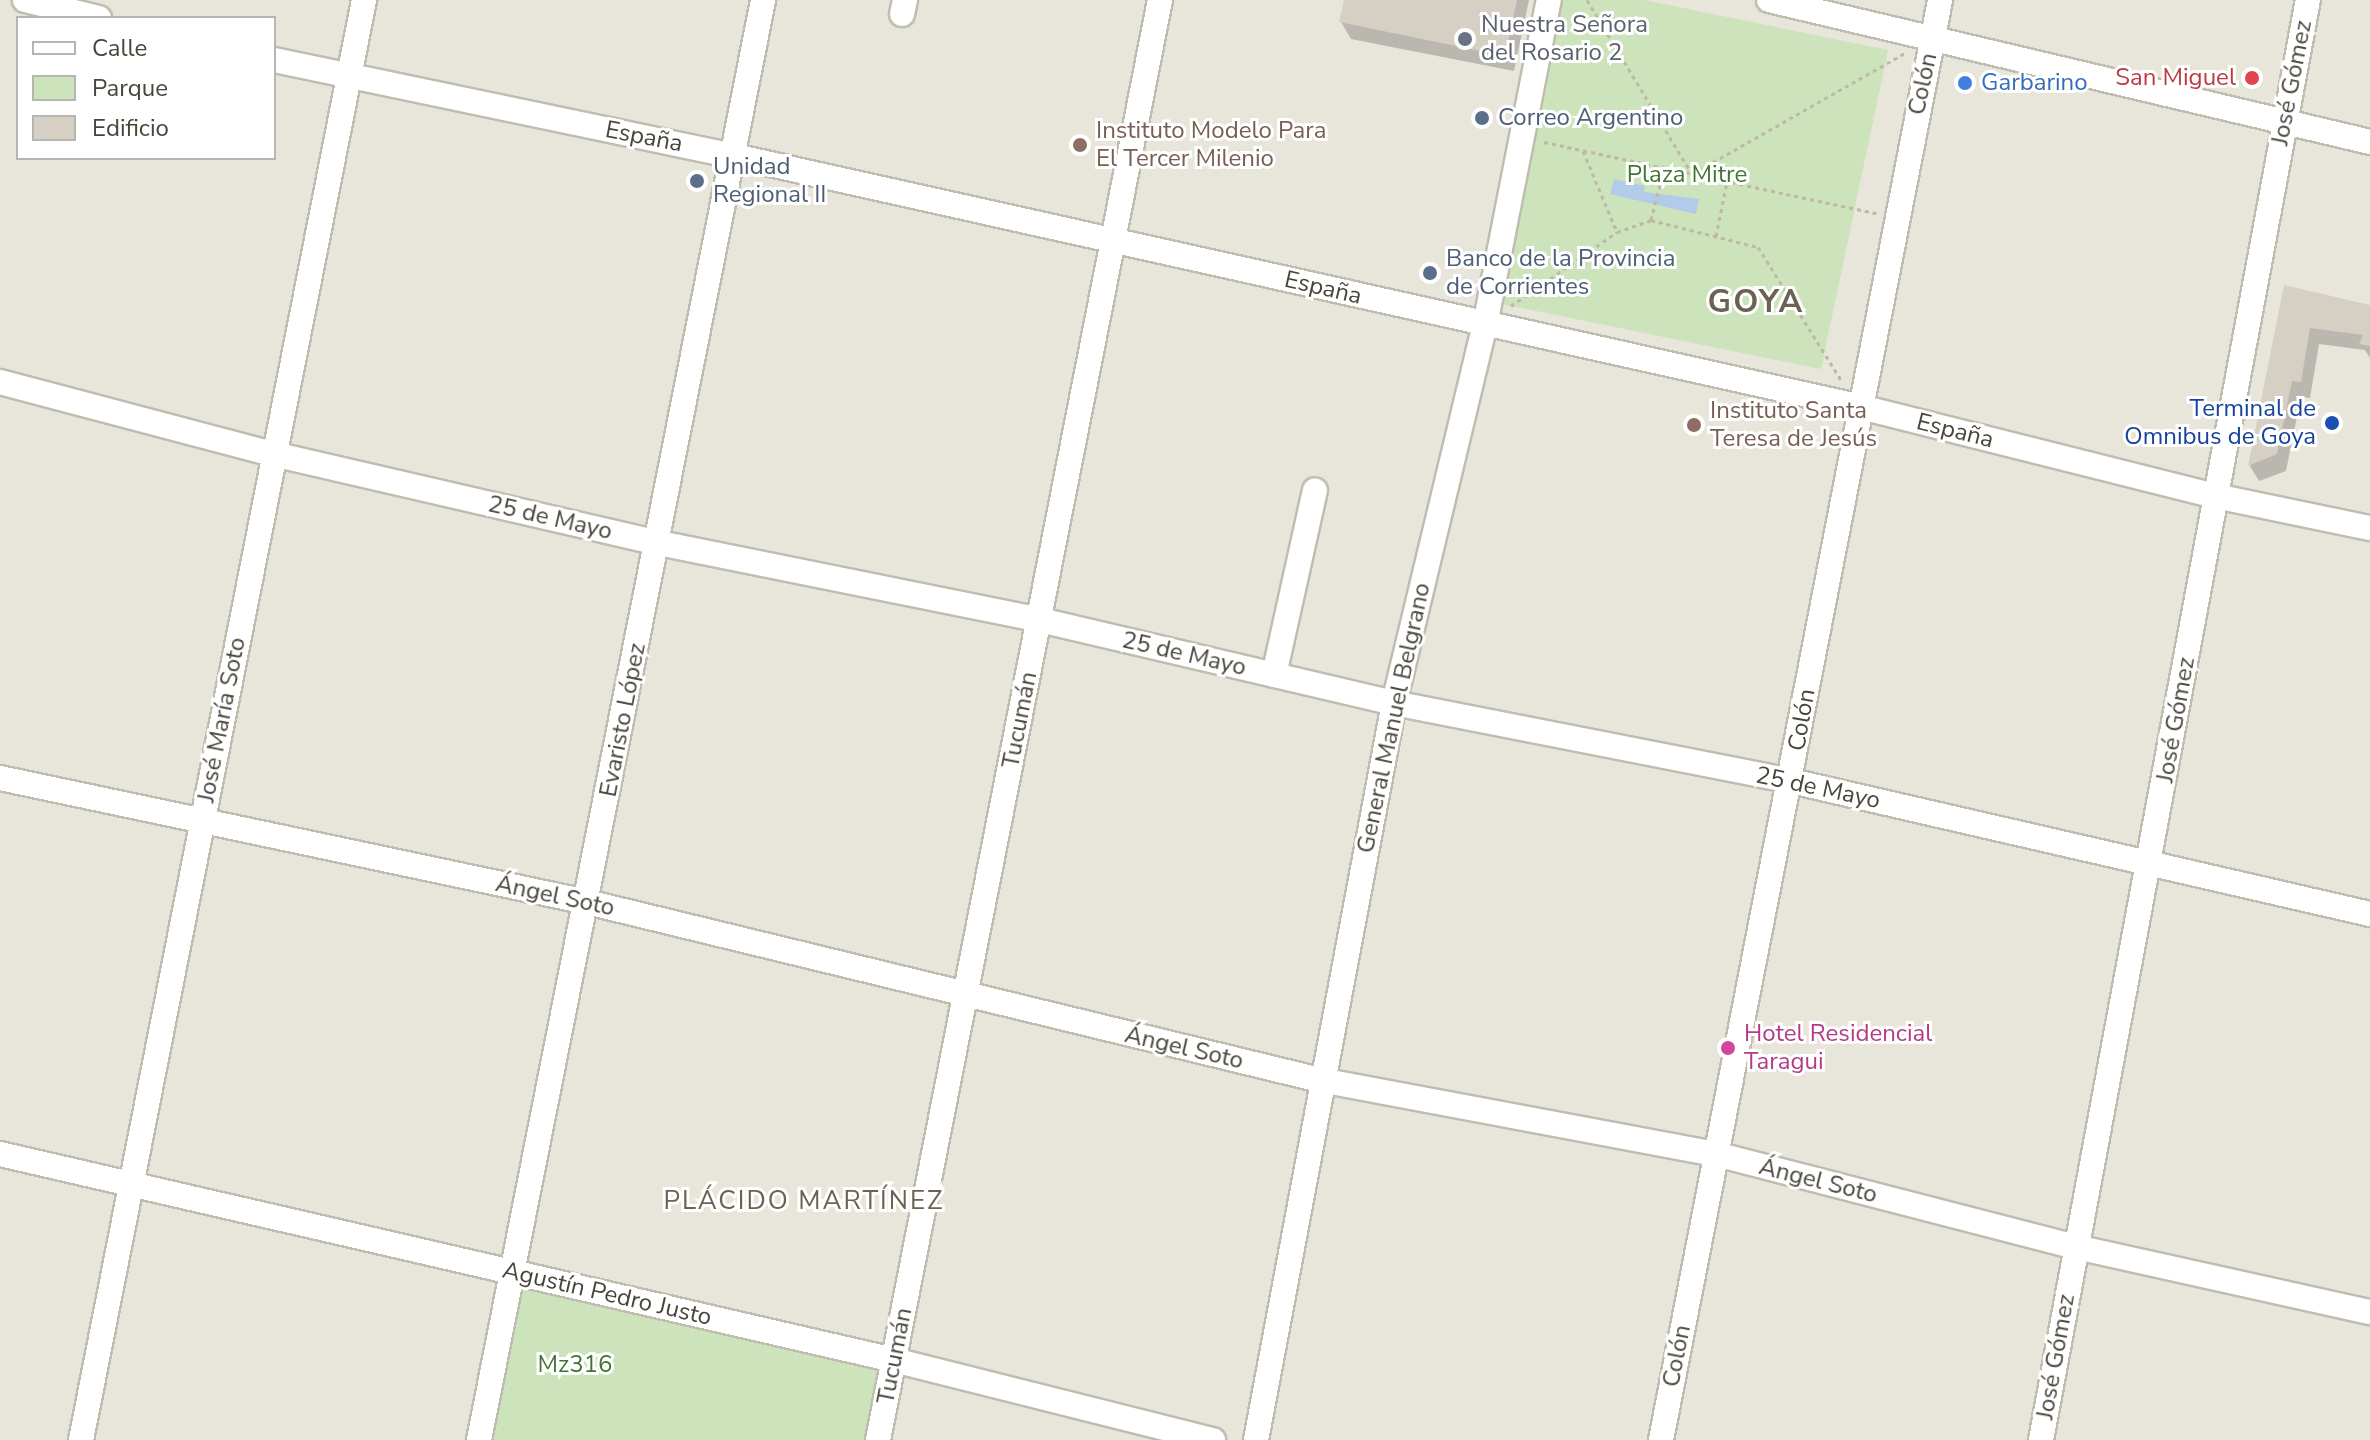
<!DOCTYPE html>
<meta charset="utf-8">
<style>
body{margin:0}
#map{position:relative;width:2370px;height:1440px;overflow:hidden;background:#f4f3ec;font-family:"Nunito Sans",sans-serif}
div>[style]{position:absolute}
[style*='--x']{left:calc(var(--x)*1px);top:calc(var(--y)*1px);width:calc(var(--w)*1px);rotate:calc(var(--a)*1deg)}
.residential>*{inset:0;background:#e8e5db}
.green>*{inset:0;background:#cce3bb}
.water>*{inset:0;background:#b1cbe9}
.shadow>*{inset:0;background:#0003}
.building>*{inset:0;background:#d5d0c3}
.path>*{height:3px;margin-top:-1.5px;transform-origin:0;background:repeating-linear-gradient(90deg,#bfb9a3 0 4px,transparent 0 8px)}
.roads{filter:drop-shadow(2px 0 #bfbcb0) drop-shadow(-2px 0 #bfbcb0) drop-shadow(0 2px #bfbcb0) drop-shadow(0 -2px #bfbcb0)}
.minor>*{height:24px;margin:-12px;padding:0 12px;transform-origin:12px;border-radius:12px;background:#fff}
.dots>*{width:22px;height:22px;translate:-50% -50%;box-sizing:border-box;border:4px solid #fff;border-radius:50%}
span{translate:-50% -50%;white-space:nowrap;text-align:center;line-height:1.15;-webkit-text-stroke:6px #fff;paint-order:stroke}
.worship-label{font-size:24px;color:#5b616d}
.left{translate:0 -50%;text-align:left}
.health-label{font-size:24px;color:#be3a42}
.right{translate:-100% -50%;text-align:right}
.shop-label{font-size:24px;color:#366cbe}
.street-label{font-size:24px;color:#48453b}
.service-label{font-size:24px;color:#4e5e75}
.education-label{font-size:24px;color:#785e54}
.park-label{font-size:24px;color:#447434}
.transit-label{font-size:24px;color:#164399}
.hotel-label{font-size:24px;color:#b23c85}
.neighbourhood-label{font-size:26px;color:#6a6353;letter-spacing:2px}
.district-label{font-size:32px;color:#6a6353;font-weight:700;letter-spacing:2px}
.legend{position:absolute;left:16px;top:16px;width:260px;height:144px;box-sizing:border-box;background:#fff;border:2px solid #b6b5b1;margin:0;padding:10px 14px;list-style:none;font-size:24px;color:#48453b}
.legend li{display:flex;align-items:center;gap:16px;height:40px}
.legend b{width:40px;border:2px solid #b6b5b1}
</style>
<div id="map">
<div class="residential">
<i style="clip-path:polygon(evenodd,0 0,2370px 0,2370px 1440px,0 1440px,0 0,18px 18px,274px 18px,274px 158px,18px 158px,18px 18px)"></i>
</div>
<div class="green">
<i style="clip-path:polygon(1549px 0,1644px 0,1888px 50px,1821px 369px,1487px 301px)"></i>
<i style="clip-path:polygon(515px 1273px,894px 1360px,878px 1440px,479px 1440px)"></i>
</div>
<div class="water">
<i style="clip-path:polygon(1614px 179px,1645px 186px,1644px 192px,1699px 199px,1696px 214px,1610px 194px)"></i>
</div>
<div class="shadow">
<i style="clip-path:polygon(1346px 0,1529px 0,1514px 71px,1351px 39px,1341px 22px)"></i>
<i style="clip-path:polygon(2285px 288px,2370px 307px,2370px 358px,2365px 350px,2319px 344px,2310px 398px,2301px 397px,2286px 471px,2259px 481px,2250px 466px)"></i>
</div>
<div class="building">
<i style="clip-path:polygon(1344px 0,1517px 0,1505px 56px,1339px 22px)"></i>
<i style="clip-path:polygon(2284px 285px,2370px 305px,2370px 346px,2359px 344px,2363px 335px,2310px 328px,2301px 382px,2292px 381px,2277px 454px,2248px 466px)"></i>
</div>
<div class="path">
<i style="--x:1587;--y:0;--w:203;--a:58.9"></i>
<i style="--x:1692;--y:174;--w:245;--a:-29.6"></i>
<i style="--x:1544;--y:142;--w:340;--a:12.1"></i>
<i style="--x:1583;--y:151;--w:88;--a:67.2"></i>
<i style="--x:1651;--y:220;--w:53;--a:-75.7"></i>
<i style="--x:1716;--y:236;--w:55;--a:-78.5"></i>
<i style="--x:1511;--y:306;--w:129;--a:-34.9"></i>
<i style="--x:1617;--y:232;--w:36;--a:-19"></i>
<i style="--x:1651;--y:220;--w:110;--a:14.2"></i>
<i style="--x:1758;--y:247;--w:157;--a:58"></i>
</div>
<div class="roads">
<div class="minor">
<i style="--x:25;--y:0;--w:76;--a:13.7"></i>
<i style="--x:1769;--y:0;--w:618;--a:13.29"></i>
<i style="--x:902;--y:14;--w:14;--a:-78"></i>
<i style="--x:274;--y:60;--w:470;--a:11.8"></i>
<i style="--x:734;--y:156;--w:1150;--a:12.55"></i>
<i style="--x:1857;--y:406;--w:369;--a:14.1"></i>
<i style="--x:2215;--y:496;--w:158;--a:11.7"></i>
<i style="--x:0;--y:382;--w:282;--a:14.8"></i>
<i style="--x:273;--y:454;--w:396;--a:13"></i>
<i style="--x:659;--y:543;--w:389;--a:11.4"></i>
<i style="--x:1040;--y:620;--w:364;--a:13.2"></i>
<i style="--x:1394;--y:703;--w:405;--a:11.1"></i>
<i style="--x:1791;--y:781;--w:594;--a:12.94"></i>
<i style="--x:1274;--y:675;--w:189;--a:-77.5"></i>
<i style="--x:0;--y:778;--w:600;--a:11.93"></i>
<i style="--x:587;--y:902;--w:754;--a:13.65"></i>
<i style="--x:1320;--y:1080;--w:403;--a:10.6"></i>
<i style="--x:1716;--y:1154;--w:372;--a:14.5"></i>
<i style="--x:2076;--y:1247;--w:301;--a:12.5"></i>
<i style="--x:0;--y:1154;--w:917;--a:12.98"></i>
<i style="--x:894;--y:1360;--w:329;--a:14.1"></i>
<i style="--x:81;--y:1440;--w:1468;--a:-78.88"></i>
<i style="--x:479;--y:1440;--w:1468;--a:-78.84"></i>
<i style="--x:878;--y:1440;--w:1467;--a:-78.92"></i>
<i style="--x:1256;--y:1440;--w:750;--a:-79.39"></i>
<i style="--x:1394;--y:703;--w:389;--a:-76.5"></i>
<i style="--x:1485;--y:325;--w:331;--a:-78.9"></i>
<i style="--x:1661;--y:1440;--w:1467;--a:-79.03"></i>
<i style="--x:2041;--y:1440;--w:1465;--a:-79.5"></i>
</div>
</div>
<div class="dots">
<i style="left:1465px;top:39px;background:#6b7280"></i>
<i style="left:2252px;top:78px;background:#e0444e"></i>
<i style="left:1965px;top:83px;background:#3f7fe0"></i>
<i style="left:1482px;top:118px;background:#5c6f8a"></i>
<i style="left:1080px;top:145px;background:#8d6e63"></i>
<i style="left:697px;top:181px;background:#5c6f8a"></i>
<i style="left:1430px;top:273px;background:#5c6f8a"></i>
<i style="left:2332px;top:423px;background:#1a4fb4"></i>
<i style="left:1694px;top:425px;background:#8d6e63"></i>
<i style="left:1728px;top:1048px;background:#d1479c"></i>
</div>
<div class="worship-label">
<span class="left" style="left:1481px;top:39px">Nuestra Señora<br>del Rosario 2</span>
</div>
<div class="health-label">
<span class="right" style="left:2236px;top:78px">San Miguel</span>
</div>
<div class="shop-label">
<span class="left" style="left:1981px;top:83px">Garbarino</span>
</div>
<div class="street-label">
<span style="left:2292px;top:83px;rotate:-79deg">José Gómez</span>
<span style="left:1923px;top:84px;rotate:-78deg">Colón</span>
<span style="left:644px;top:137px;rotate:11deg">España</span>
<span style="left:1323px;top:288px;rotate:13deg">España</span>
<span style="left:1955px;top:431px;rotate:14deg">España</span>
<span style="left:550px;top:518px;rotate:13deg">25 de Mayo</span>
<span style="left:1184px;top:654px;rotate:13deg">25 de Mayo</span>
<span style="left:1394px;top:718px;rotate:-78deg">General Manuel Belgrano</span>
<span style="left:222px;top:720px;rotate:-79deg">José María Soto</span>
<span style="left:623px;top:720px;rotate:-79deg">Evaristo López</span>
<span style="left:1020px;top:720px;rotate:-79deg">Tucumán</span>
<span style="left:1802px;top:720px;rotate:-80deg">Colón</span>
<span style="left:2176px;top:720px;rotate:-80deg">José Gómez</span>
<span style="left:1818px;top:788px;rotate:12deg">25 de Mayo</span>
<span style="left:555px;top:896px;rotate:12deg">Ángel Soto</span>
<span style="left:1184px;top:1048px;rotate:13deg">Ángel Soto</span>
<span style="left:1818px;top:1181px;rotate:14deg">Ángel Soto</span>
<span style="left:607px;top:1294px;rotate:13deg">Agustín Pedro Justo</span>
<span style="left:895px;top:1356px;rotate:-79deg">Tucumán</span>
<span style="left:1677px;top:1356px;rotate:-79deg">Colón</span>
<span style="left:2056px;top:1357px;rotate:-80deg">José Gómez</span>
</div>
<div class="service-label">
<span class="left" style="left:1498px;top:118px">Correo Argentino</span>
<span class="left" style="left:713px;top:181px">Unidad<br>Regional II</span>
<span class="left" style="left:1446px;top:273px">Banco de la Provincia<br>de Corrientes</span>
</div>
<div class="education-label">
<span class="left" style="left:1096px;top:145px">Instituto Modelo Para<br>El Tercer Milenio</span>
<span class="left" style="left:1710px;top:425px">Instituto Santa<br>Teresa de Jesús</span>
</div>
<div class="park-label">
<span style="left:1687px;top:175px">Plaza Mitre</span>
<span style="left:575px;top:1365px">Mz316</span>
</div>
<div class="transit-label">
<span class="right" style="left:2316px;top:423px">Terminal de<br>Omnibus de Goya</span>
</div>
<div class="hotel-label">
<span class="left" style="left:1744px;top:1048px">Hotel Residencial<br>Taragui</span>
</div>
<div class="neighbourhood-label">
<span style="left:804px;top:1201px">PLÁCIDO MARTÍNEZ</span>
</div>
<div class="district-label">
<span style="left:1756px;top:302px">GOYA</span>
</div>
<ul class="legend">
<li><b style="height:10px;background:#fff"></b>Calle</li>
<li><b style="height:22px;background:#cce3bb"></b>Parque</li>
<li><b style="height:22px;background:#d5d0c3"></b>Edificio</li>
</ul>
</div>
